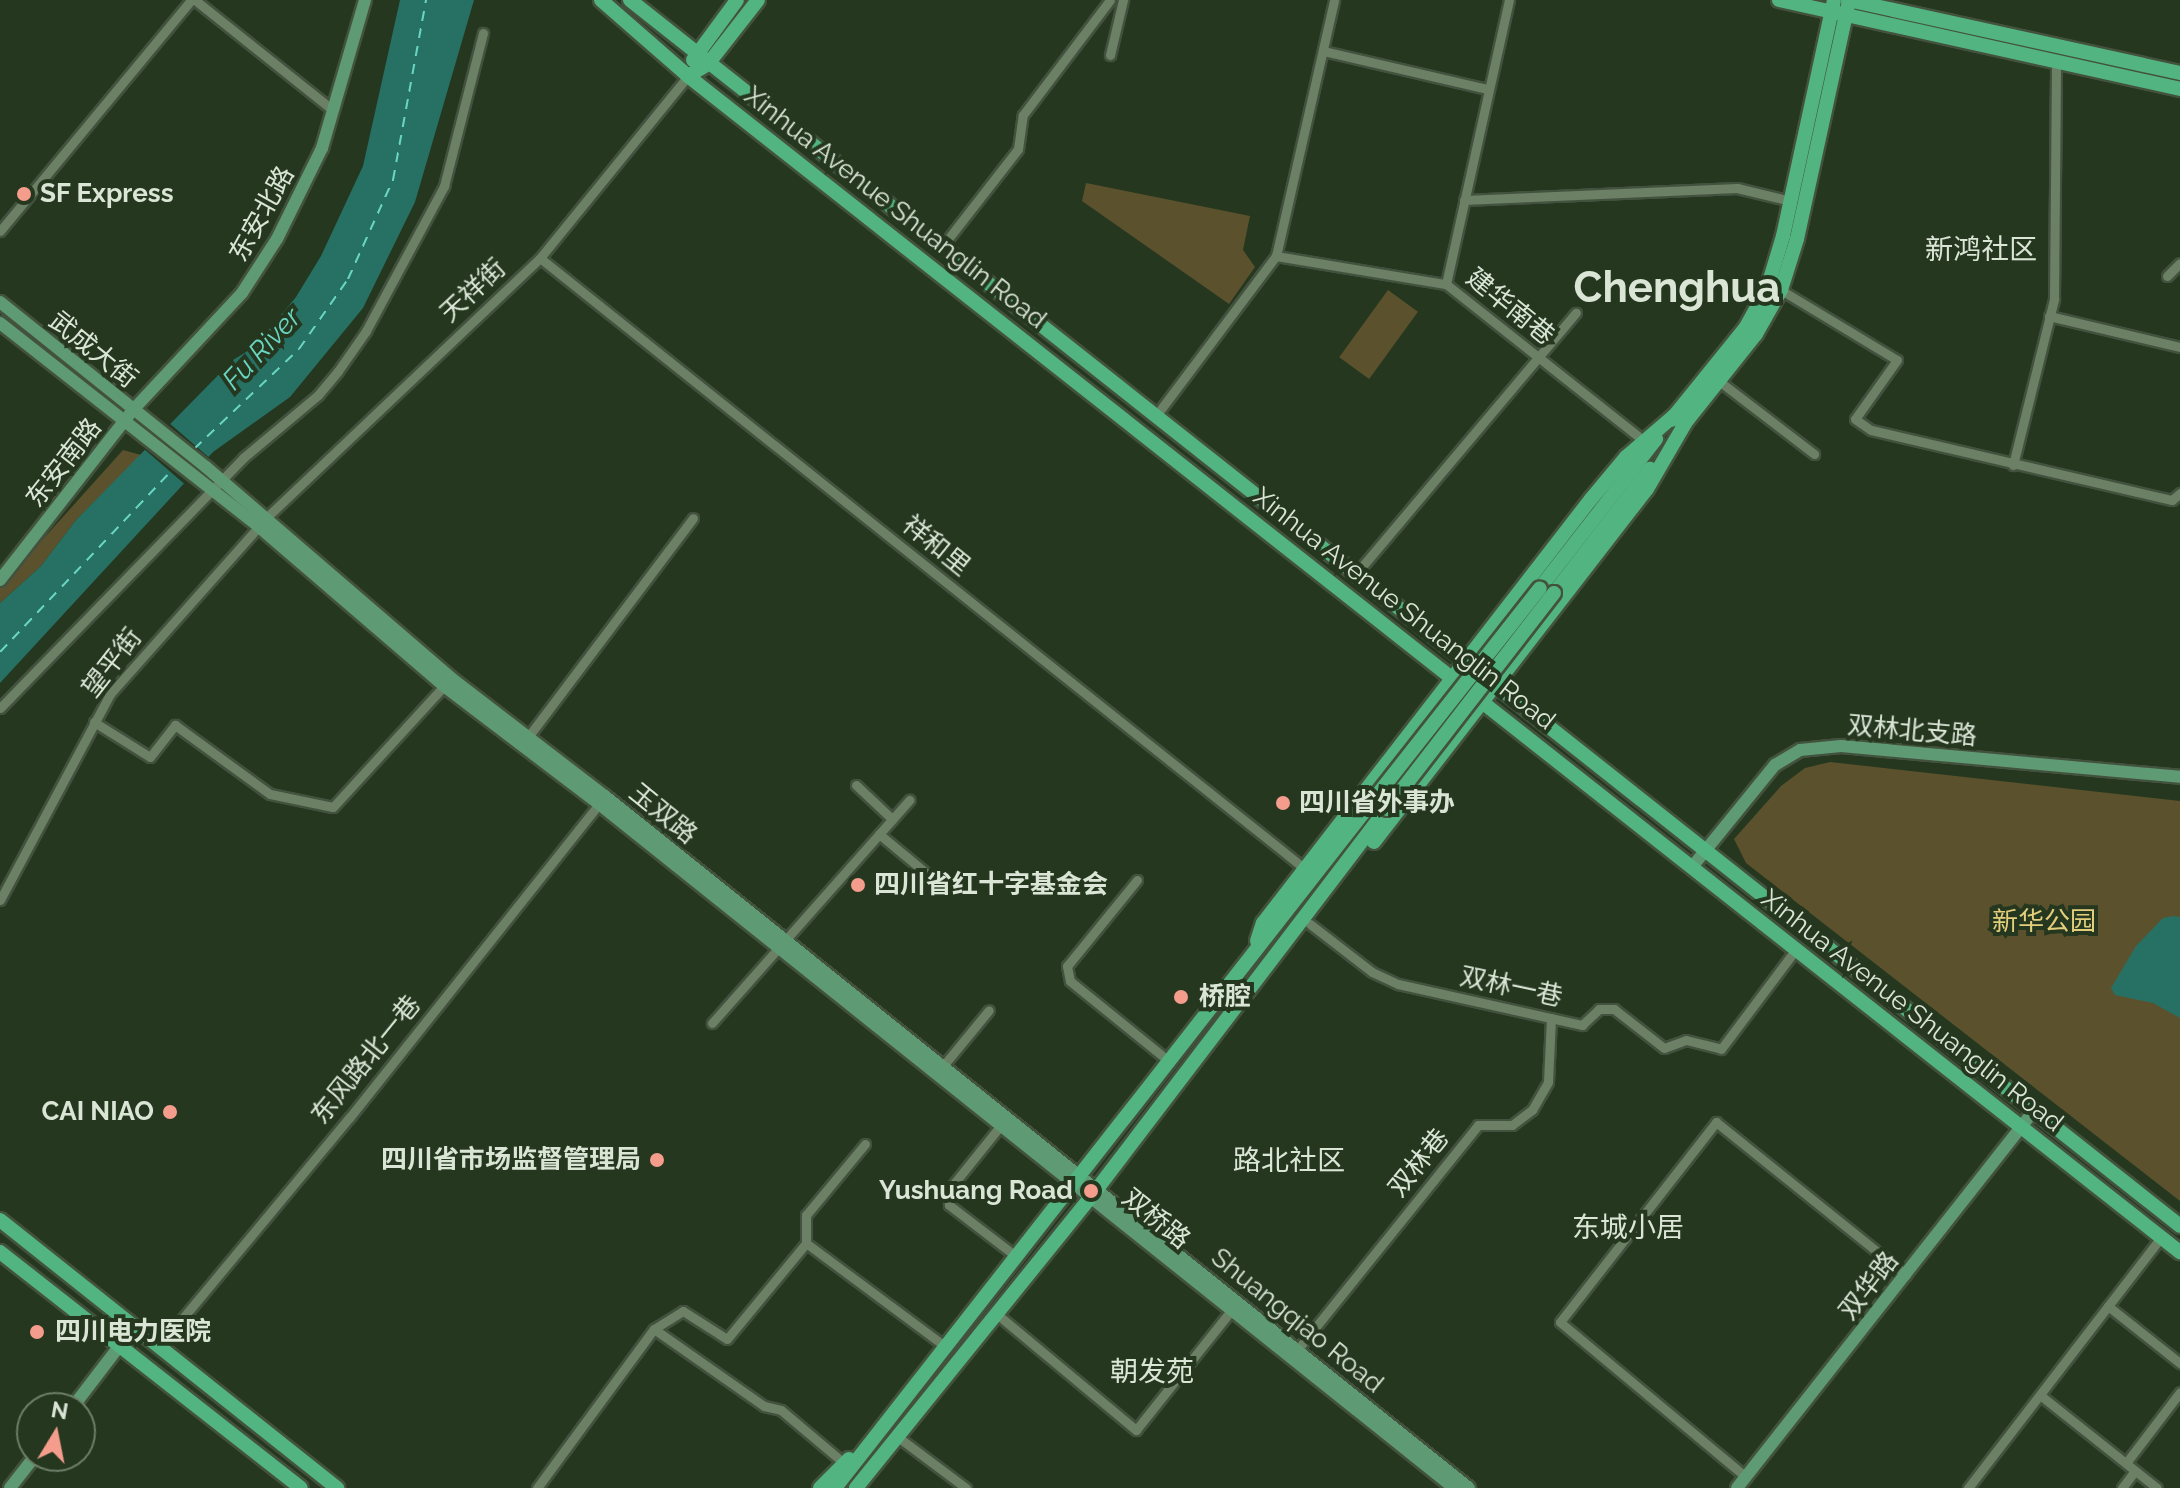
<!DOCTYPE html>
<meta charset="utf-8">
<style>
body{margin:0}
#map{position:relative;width:2180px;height:1488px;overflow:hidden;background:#25371f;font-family:Raleway,"Noto Sans SC",sans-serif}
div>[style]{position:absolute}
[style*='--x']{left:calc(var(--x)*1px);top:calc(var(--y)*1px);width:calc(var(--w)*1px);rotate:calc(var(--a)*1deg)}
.green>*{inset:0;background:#5b522d;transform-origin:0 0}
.water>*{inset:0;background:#267064}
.pier>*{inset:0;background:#25371f;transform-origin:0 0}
.ferry>*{height:2px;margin-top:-1px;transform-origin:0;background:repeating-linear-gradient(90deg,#69d6c3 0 10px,transparent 0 18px)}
.roads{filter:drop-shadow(2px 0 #43523e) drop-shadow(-2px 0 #43523e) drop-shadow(0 2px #43523e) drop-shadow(0 -2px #43523e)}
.street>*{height:9px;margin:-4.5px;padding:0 4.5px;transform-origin:4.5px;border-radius:4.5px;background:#6b8065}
.secondary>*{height:12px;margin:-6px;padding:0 6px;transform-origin:6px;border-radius:6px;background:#5e9a73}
.primary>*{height:14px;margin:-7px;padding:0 7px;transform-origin:7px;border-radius:7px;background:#52b581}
.bridges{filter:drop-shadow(2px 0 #43523e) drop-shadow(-2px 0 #43523e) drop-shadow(0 2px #43523e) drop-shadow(0 -2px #43523e)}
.primary-bridge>*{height:14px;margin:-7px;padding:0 7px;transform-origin:7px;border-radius:7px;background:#52b581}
.dots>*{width:22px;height:22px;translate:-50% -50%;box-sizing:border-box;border:4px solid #25371f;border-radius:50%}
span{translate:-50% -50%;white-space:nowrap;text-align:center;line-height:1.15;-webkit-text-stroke:8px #25371f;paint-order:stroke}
.poi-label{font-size:26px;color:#dae5d6;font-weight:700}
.left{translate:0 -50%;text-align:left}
.right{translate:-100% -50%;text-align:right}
.street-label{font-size:26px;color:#dae5d6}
.park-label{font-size:26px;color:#e3ce7c}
.neighbourhood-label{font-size:28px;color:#dae5d6}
.water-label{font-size:28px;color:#69d6c3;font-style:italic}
.town-label{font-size:42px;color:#dae5d6;font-weight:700}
.north{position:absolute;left:16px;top:1392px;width:80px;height:80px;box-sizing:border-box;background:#25371f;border:2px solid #6d7d68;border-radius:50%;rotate:10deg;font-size:22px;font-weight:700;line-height:32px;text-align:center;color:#dae5d6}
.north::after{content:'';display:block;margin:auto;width:28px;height:36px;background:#f49d8c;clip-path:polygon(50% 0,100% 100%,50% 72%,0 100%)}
</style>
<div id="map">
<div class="green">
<i style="clip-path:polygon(1086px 183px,1250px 216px,1243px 250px,1255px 267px,1229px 304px,1082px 201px)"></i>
<i style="left:1388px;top:290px;width:37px;height:83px;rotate:36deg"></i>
<i style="clip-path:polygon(123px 450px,141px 455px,76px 520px,41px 566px,0 603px,0 587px)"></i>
<i style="clip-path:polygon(1830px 762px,2180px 801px,2180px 1201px,1746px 863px,1734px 839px,1781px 786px,1805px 768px)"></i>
</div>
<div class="water">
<i style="clip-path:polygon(400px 0,474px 0,415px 202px,363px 308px,290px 397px,213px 452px,0 683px,0 603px,41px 566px,76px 520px,233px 360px,254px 347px,296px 297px,321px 256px,363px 166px)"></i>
<i style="clip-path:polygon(2173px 916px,2180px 917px,2180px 1018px,2153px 1003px,2115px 995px,2111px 988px,2136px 946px,2163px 918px)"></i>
</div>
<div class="pier">
<i style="left:168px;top:422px;width:55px;height:36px;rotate:41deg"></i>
</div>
<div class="ferry">
<i style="--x:194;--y:449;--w:145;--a:-43.6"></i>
<i style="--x:299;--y:349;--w:85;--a:-55"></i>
<i style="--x:348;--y:279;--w:109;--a:-65.6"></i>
<i style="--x:393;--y:180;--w:183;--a:-79.6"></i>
<i style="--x:0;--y:652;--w:255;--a:-46.6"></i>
</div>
<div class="roads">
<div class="street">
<i style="--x:195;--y:0;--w:176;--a:38.6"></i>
<i style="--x:1323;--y:51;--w:169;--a:13"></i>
<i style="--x:1110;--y:55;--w:57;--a:-76.7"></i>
<i style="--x:1464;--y:200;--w:273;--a:-2.5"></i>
<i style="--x:1737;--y:188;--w:56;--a:13.5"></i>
<i style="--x:0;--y:231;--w:300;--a:-50.4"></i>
<i style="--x:941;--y:248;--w:125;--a:-52.1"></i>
<i style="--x:1018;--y:149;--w:34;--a:-82"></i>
<i style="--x:1023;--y:115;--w:144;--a:-52.9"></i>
<i style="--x:1276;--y:256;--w:172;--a:9.4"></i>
<i style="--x:1446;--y:284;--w:253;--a:38.4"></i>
<i style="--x:540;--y:258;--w:979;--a:38.61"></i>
<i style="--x:2167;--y:276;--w:18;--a:-45"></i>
<i style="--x:1446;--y:284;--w:291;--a:-77.5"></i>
<i style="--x:1781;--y:290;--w:135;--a:31.1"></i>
<i style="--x:1897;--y:360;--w:72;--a:125.4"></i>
<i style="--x:1855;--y:419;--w:19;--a:35"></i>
<i style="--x:1871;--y:430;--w:309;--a:13.1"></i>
<i style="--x:2172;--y:500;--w:11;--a:-41"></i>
<i style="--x:2049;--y:316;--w:135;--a:13.3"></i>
<i style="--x:1719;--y:381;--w:120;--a:37.5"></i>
<i style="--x:1155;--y:417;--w:201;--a:-53.1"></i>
<i style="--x:1276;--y:256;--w:262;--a:-77.2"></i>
<i style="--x:2013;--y:465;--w:171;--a:-76.1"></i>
<i style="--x:2054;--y:299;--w:238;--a:-89.5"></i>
<i style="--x:1355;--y:575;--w:343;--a:-49.9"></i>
<i style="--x:0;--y:708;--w:349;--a:-45.8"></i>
<i style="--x:243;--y:458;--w:98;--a:-40"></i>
<i style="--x:318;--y:395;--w:31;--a:-50"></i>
<i style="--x:338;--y:371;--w:49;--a:-55"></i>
<i style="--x:366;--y:331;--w:165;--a:-61.7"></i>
<i style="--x:444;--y:186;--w:158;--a:-75.7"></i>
<i style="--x:94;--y:722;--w:66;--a:32"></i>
<i style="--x:150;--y:757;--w:41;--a:-52"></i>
<i style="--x:175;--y:725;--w:117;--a:36"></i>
<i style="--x:270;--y:794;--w:64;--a:11.7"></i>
<i style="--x:333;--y:807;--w:164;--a:-47.5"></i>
<i style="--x:528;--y:737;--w:274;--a:-53"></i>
<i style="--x:856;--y:785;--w:50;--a:43.4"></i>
<i style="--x:879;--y:834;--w:67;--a:39.6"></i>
<i style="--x:1137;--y:880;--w:111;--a:129.1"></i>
<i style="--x:1067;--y:966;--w:15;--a:79"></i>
<i style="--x:1070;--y:981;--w:129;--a:39"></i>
<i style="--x:0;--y:900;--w:234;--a:-61.9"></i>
<i style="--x:110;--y:694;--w:235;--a:-48.4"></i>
<i style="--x:266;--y:518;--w:378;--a:-43.5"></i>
<i style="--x:540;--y:258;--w:235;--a:-50.9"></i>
<i style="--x:1310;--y:924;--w:78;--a:37.7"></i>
<i style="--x:1372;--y:972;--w:29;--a:25"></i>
<i style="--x:1398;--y:984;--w:189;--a:12.6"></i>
<i style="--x:1582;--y:1025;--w:23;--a:-43"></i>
<i style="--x:1599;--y:1009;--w:15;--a:0"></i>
<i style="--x:1614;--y:1009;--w:63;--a:38"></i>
<i style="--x:1664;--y:1048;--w:23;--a:-20"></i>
<i style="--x:1686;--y:1040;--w:36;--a:14"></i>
<i style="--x:1721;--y:1049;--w:125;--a:-53.1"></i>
<i style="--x:712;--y:1023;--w:298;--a:-48.5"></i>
<i style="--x:943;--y:1066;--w:72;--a:-50.6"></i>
<i style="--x:1001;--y:1125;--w:85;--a:128.8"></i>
<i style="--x:948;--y:1191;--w:14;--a:86"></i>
<i style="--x:949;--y:1205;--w:86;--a:37.4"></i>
<i style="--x:865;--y:1144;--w:92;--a:129.7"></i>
<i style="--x:806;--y:1215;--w:28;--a:90"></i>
<i style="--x:806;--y:1243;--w:174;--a:36.6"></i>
<i style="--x:2108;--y:1306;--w:92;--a:38.4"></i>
<i style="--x:998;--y:1315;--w:180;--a:39.8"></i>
<i style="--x:1136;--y:1430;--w:157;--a:-51.5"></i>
<i style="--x:654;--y:1329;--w:34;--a:-32"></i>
<i style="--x:683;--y:1311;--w:52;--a:32.5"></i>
<i style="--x:727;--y:1339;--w:124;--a:-50.5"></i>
<i style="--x:158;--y:1348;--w:300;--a:-50.3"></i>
<i style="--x:350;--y:1117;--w:404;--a:-51.5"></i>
<i style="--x:1298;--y:1349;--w:287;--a:-51.2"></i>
<i style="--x:1478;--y:1125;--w:34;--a:0"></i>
<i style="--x:1512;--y:1125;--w:25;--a:-37"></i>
<i style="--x:1532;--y:1110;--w:32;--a:-60"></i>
<i style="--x:1548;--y:1082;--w:64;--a:-87.3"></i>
<i style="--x:2040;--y:1395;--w:149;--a:38.5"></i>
<i style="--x:898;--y:1437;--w:85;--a:36.9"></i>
<i style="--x:2126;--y:1463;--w:89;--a:-52.7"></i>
<i style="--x:1746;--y:1477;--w:242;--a:-140.2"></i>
<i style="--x:1560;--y:1322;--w:254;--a:-52"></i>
<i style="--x:1716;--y:1122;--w:244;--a:38.8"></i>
<i style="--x:537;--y:1488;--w:197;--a:-53.7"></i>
<i style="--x:654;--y:1329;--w:134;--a:35"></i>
<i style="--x:764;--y:1406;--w:17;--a:13"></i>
<i style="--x:781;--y:1410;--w:82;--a:40.1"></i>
<i style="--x:1968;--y:1488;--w:317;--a:-52.4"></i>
<i style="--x:2122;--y:1488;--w:21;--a:-53"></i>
</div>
<div class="secondary">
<i style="--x:0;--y:302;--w:264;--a:38.7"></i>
<i style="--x:206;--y:467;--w:323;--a:40.7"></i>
<i style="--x:451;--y:678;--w:194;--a:37.5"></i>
<i style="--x:605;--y:796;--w:1107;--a:38.69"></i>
<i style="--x:0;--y:323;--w:328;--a:38.2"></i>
<i style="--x:258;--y:526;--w:245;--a:40.7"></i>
<i style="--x:444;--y:686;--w:195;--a:37.3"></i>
<i style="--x:599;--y:804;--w:1095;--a:38.66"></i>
<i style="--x:0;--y:580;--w:214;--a:-52"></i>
<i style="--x:132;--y:411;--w:161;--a:-47"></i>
<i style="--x:242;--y:293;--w:64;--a:-57.1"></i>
<i style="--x:277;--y:239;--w:102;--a:-63.7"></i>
<i style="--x:322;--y:148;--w:154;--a:-73.8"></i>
<i style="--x:1692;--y:867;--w:132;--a:-50.9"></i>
<i style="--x:1775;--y:765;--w:29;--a:-31"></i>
<i style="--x:1800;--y:750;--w:41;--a:-5.6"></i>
<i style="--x:1841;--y:746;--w:340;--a:5.2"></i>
<i style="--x:72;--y:1408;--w:81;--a:-52.6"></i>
<i style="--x:10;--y:1488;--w:41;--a:-52"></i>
<i style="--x:1737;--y:1488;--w:481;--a:-51.8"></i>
</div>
<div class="primary">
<i style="--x:601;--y:0;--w:116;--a:41.1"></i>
<i style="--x:688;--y:76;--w:1900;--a:38.25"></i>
<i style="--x:630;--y:0;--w:1976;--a:38.34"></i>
<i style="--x:1779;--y:0;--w:411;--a:12.5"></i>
<i style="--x:1848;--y:0;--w:340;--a:12.4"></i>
<i style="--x:693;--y:60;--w:74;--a:-53.7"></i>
<i style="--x:688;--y:76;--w:23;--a:-31"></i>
<i style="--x:708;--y:64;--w:81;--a:-52"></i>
<i style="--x:1671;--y:420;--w:119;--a:-51.1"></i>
<i style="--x:1746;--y:327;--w:43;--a:-61.1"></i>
<i style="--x:1767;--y:289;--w:55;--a:-73.2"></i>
<i style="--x:1783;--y:236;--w:241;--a:-77.8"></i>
<i style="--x:1682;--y:427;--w:119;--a:-51.5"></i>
<i style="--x:1756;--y:334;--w:51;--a:-60.4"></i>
<i style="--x:1781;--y:290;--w:53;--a:-72.6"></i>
<i style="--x:1797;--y:239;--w:245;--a:-77.7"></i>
<i style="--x:1540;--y:588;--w:189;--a:-52.1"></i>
<i style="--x:1554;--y:593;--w:157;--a:-52.3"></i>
<i style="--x:1374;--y:842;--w:446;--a:-52.3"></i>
<i style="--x:1647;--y:489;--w:78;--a:-59.8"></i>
<i style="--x:1257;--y:941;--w:19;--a:-72"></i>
<i style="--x:1263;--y:923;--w:536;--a:-52.28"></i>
<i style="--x:1591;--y:499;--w:55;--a:-50.2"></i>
<i style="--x:1626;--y:457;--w:66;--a:-40.7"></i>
<i style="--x:0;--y:1220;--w:431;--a:38.5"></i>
<i style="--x:0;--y:1252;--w:382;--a:38.1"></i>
<i style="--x:820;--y:1488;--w:41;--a:-45"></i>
<i style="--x:835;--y:1488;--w:875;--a:-51.96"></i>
<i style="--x:856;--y:1488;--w:384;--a:-51.1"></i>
<i style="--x:1097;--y:1189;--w:478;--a:-52.7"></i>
</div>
</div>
<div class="bridges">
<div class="primary-bridge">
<i style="--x:1374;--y:799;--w:268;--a:-51.8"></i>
<i style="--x:1387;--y:809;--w:273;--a:-52.3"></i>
</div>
</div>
<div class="dots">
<i style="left:24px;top:194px;background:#f49d8c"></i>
<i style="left:1283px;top:803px;background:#f49d8c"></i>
<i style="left:858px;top:885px;background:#f49d8c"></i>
<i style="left:1181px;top:997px;background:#f49d8c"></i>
<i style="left:170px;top:1112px;background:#f49d8c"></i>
<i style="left:657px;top:1160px;background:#f49d8c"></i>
<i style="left:1091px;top:1191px;background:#f49d8c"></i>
<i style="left:37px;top:1332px;background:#f49d8c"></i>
</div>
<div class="poi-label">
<span class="left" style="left:40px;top:194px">SF Express</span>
<span class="left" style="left:1299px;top:803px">四川省外事办</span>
<span class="left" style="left:874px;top:885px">四川省红十字基金会</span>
<span class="left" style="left:1199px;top:997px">桥腔</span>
<span class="right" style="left:154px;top:1112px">CAI NIAO</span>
<span class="right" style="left:641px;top:1160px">四川省市场监督管理局</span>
<span class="right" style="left:1073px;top:1191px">Yushuang Road</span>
<span class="left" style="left:55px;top:1332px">四川电力医院</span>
</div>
<div class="street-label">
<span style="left:895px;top:208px;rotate:38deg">Xinhua Avenue Shuanglin Road</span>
<span style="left:262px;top:214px;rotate:-61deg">东安北路</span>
<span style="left:473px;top:291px;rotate:-43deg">天祥街</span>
<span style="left:1510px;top:307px;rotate:39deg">建华南巷</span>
<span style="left:93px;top:350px;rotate:39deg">武成大街</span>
<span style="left:64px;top:463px;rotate:-52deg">东安南路</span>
<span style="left:936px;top:546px;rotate:39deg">祥和里</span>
<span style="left:1404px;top:609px;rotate:38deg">Xinhua Avenue Shuanglin Road</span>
<span style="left:112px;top:663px;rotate:-52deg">望平街</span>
<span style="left:1912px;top:731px;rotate:5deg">双林北支路</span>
<span style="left:663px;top:814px;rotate:39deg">玉双路</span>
<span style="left:1511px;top:987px;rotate:12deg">双林一巷</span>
<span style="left:1912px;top:1011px;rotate:38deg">Xinhua Avenue Shuanglin Road</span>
<span style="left:366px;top:1060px;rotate:-51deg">东风路北一巷</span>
<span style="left:1419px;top:1163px;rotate:-51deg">双林巷</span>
<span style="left:1156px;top:1219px;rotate:39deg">双桥路</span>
<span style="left:1869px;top:1286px;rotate:-52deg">双华路</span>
<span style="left:1297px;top:1321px;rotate:39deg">Shuangqiao Road</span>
</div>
<div class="park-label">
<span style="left:2044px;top:922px">新华公园</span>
</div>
<div class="neighbourhood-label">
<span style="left:1981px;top:250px">新鸿社区</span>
<span style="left:1289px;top:1161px">路北社区</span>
<span style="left:1628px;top:1228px">东城小居</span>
<span style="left:1152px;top:1372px">朝发苑</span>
</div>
<div class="water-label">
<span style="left:262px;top:349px;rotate:-47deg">Fu River</span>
</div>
<div class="town-label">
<span style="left:1677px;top:288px">Chenghua</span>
</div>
<div class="north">N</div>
</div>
